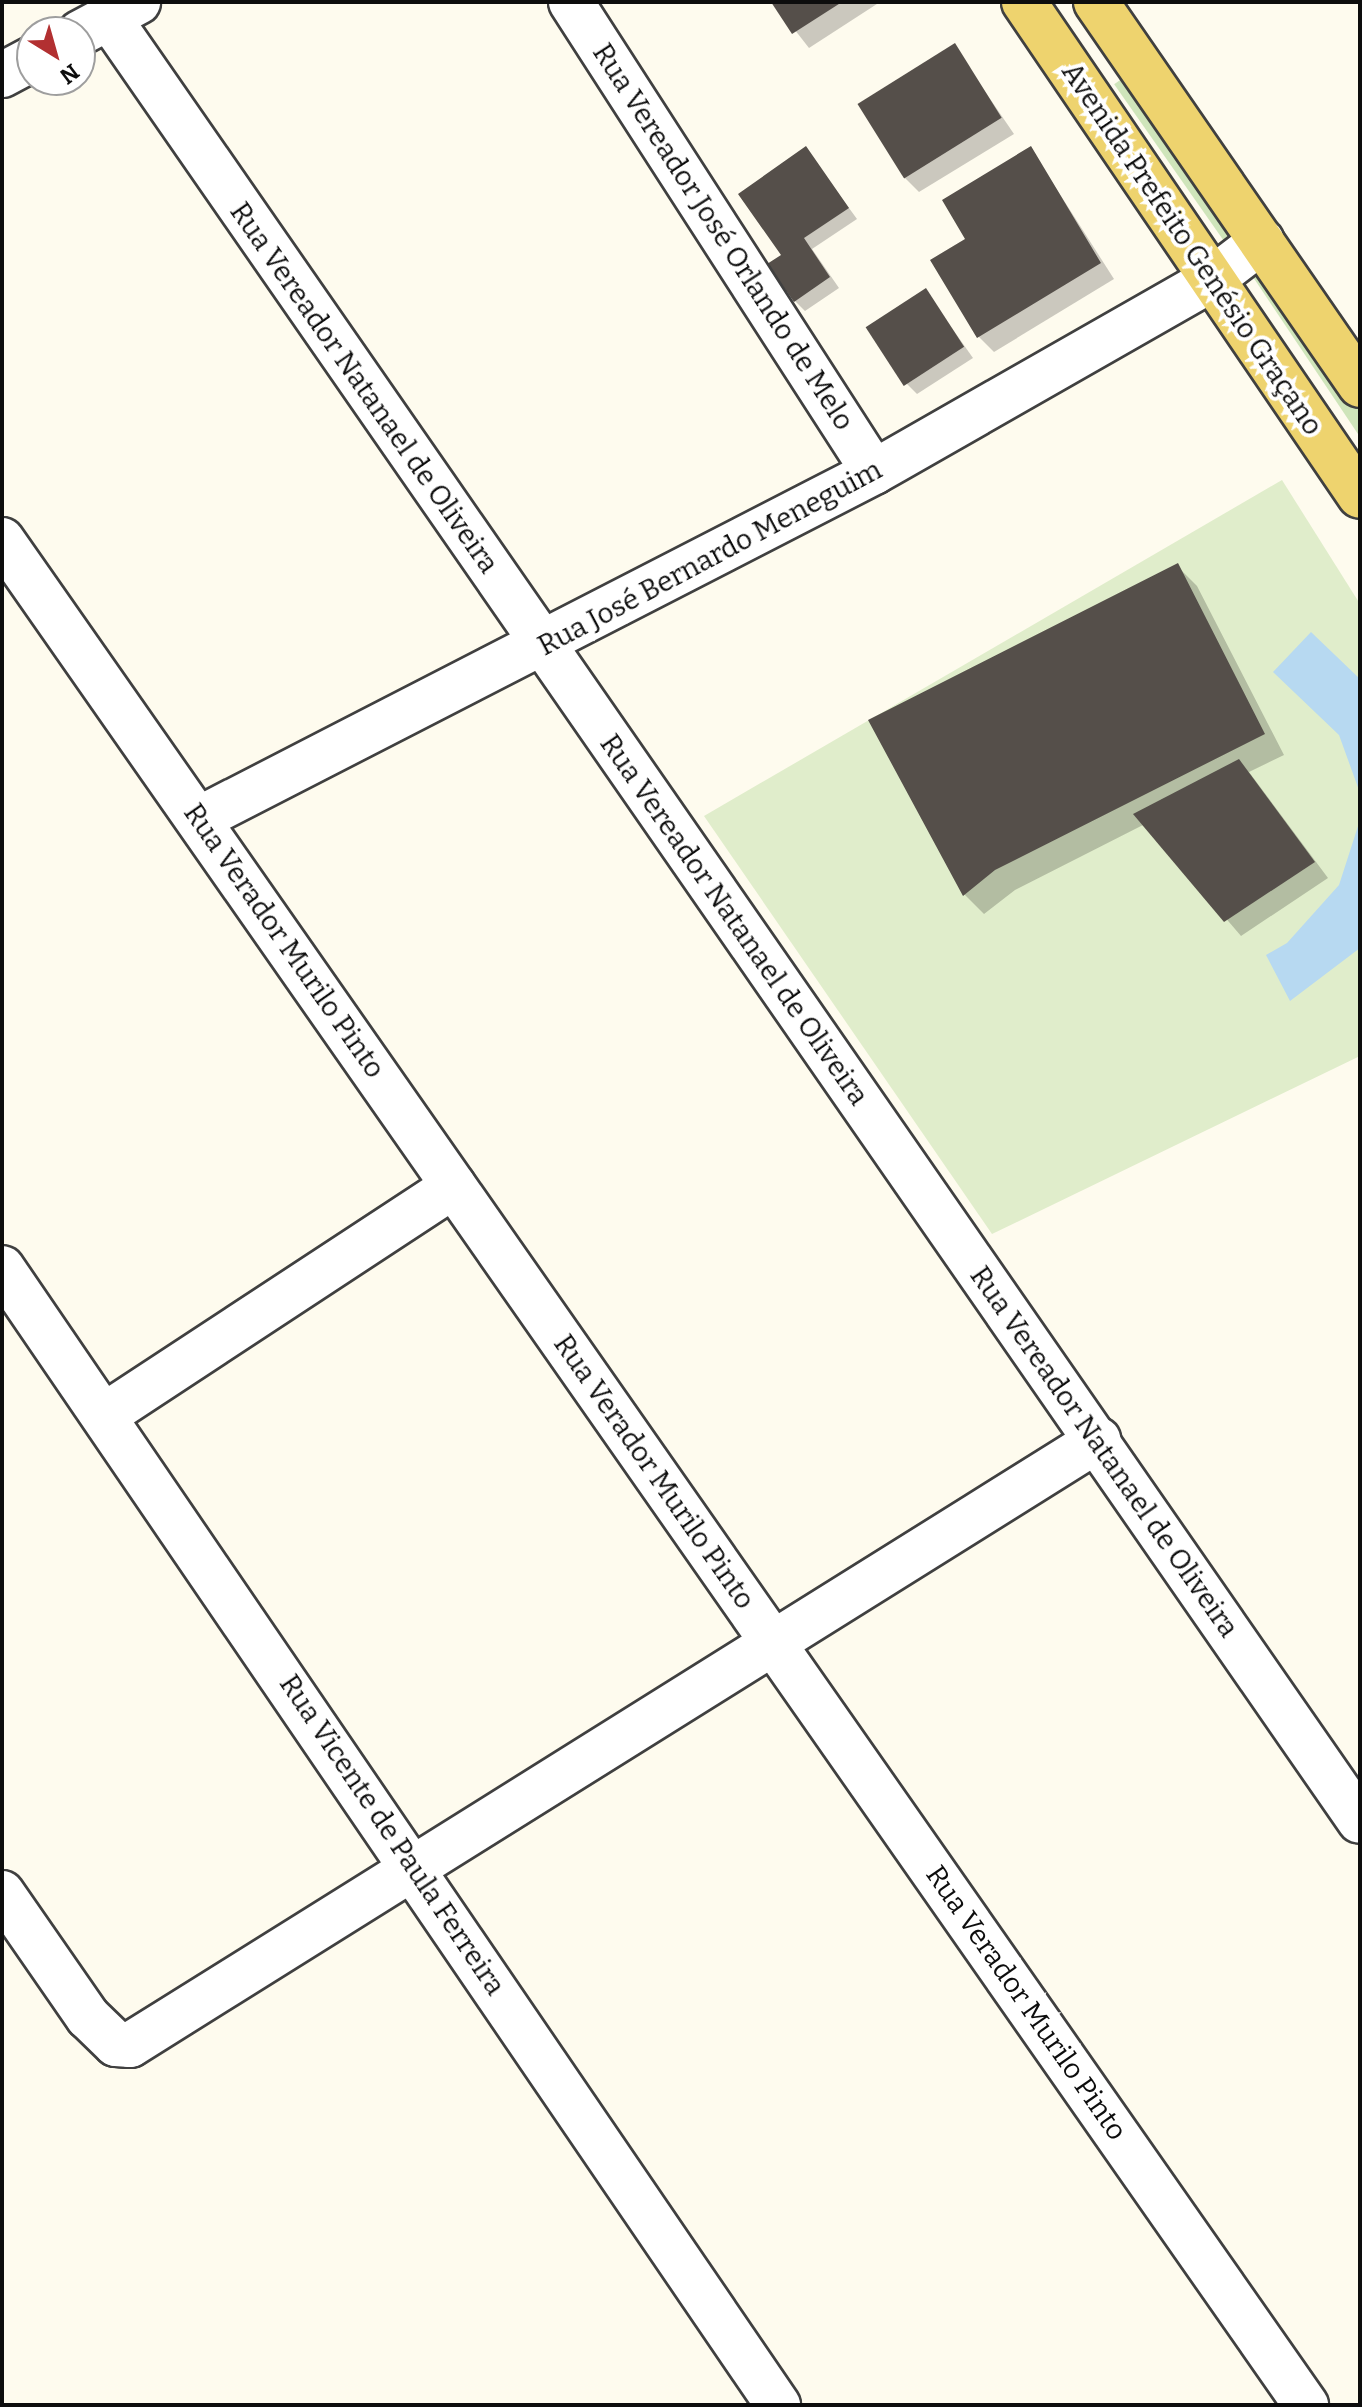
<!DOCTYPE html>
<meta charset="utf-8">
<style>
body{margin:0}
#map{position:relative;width:1362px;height:2407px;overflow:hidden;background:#fefbee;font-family:Bitter,serif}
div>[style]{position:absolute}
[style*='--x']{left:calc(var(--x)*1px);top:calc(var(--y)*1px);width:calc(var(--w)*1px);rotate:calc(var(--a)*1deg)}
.green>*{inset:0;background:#cfe5ba;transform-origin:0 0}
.pitch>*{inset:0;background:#e0edcb}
.water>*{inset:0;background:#b7d9f1}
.shadow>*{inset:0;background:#0003}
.building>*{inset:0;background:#554f4a;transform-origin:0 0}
.roads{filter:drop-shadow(2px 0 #404040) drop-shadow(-2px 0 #404040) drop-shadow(0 2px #404040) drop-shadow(0 -2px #404040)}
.minor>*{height:44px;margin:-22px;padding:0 22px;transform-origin:22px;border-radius:22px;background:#fff}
.major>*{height:44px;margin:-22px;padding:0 22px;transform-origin:22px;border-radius:22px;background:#eed36e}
span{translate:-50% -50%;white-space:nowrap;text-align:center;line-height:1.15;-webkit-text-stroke:8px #fff;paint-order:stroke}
.street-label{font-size:28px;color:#0d0d0d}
.frame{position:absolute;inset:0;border:4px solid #0d0d0d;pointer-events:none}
.north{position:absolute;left:16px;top:16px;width:80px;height:80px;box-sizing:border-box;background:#fff;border:2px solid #9e9e9e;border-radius:50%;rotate:143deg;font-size:22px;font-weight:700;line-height:32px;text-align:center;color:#0d0d0d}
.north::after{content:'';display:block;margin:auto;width:28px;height:36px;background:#b23031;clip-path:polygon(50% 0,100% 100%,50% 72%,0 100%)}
</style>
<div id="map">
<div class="green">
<i style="left:1133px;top:71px;width:192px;height:23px;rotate:55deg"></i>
<i style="clip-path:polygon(1265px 262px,1360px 402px,1360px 437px,1251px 274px)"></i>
</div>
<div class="pitch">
<i style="clip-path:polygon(1282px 480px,1360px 604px,1360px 1056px,992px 1234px,704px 816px)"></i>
</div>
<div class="water">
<i style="clip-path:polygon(1311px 632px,1360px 679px,1360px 793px,1339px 735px,1273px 672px)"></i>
<i style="clip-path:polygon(1360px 820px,1360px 948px,1290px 1001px,1266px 955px,1287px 943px,1339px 885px)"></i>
</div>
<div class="shadow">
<i style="clip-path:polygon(773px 2px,880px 2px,809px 48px)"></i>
<i style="clip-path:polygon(954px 46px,1014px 134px,919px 192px,904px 177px)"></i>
<i style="clip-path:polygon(806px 149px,857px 219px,812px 249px,839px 288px,805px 311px,795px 301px,784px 255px)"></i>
<i style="clip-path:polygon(1031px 149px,1114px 279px,994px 352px,978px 336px,969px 239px)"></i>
<i style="clip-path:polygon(925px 290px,973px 358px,917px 394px,907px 384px)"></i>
<i style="clip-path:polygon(1177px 566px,1197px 586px,1284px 755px,1249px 772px,1328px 878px,1241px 936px,1145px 824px,1015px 890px,984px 914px,964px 894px)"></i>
</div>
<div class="building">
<i style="clip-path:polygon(771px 2px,842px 2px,792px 34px)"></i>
<i style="left:955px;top:43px;width:88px;height:115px;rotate:58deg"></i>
<i style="clip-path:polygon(806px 146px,849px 208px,804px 238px,830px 277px,794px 302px,767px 264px,781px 255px,738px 194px)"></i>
<i style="clip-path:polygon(1031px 146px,1101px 263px,977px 338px,930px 260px,965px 239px,942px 200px)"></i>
<i style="left:926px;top:288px;width:70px;height:72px;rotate:57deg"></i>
<i style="clip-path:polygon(1178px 563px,1265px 734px,995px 870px,963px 896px,868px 720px)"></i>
<i style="clip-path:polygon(1239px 759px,1315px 862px,1224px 922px,1133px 814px)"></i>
</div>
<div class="roads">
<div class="minor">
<i style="--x:571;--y:2;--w:559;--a:57.19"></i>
<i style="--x:109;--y:18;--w:2194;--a:55.25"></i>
<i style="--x:80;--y:33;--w:66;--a:-28.1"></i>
<i style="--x:2;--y:75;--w:34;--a:-28"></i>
<i style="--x:2;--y:540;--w:2276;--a:55.04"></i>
<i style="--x:199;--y:819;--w:759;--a:-27.21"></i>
<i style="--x:874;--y:472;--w:388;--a:-29.7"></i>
<i style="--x:1211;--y:280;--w:64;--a:-37.4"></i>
<i style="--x:2;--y:1268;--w:1377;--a:55.69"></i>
<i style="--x:105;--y:1415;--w:417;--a:-33.3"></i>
<i style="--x:2;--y:1893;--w:151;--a:55.3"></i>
<i style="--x:88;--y:2017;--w:39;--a:44"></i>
<i style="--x:116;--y:2044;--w:14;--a:4"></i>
<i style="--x:130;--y:2045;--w:1142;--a:-32.01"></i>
</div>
<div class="major">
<i style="--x:1024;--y:2;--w:597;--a:55.78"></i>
<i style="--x:1096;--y:2;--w:465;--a:55.4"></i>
</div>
</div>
<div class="street-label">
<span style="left:723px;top:237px;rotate:57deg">Rua Vereador José Orlando de Melo</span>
<span style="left:1192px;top:249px;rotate:56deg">Avenida Prefeito Genésio Graçano</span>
<span style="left:364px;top:388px;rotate:55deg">Rua Vereador Natanael de Oliveira</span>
<span style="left:710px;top:558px;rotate:-28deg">Rua José Bernardo Meneguim</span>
<span style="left:734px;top:920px;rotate:55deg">Rua Vereador Natanael de Oliveira</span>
<span style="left:284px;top:941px;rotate:55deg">Rua Verador Murilo Pinto</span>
<span style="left:1104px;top:1452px;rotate:55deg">Rua Vereador Natanael de Oliveira</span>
<span style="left:654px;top:1472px;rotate:55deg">Rua Verador Murilo Pinto</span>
<span style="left:392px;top:1835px;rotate:56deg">Rua Vicente de Paula Ferreira</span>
<span style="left:1026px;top:2003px;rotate:55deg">Rua Verador Murilo Pinto</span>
</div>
<div class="frame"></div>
<div class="north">N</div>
</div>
